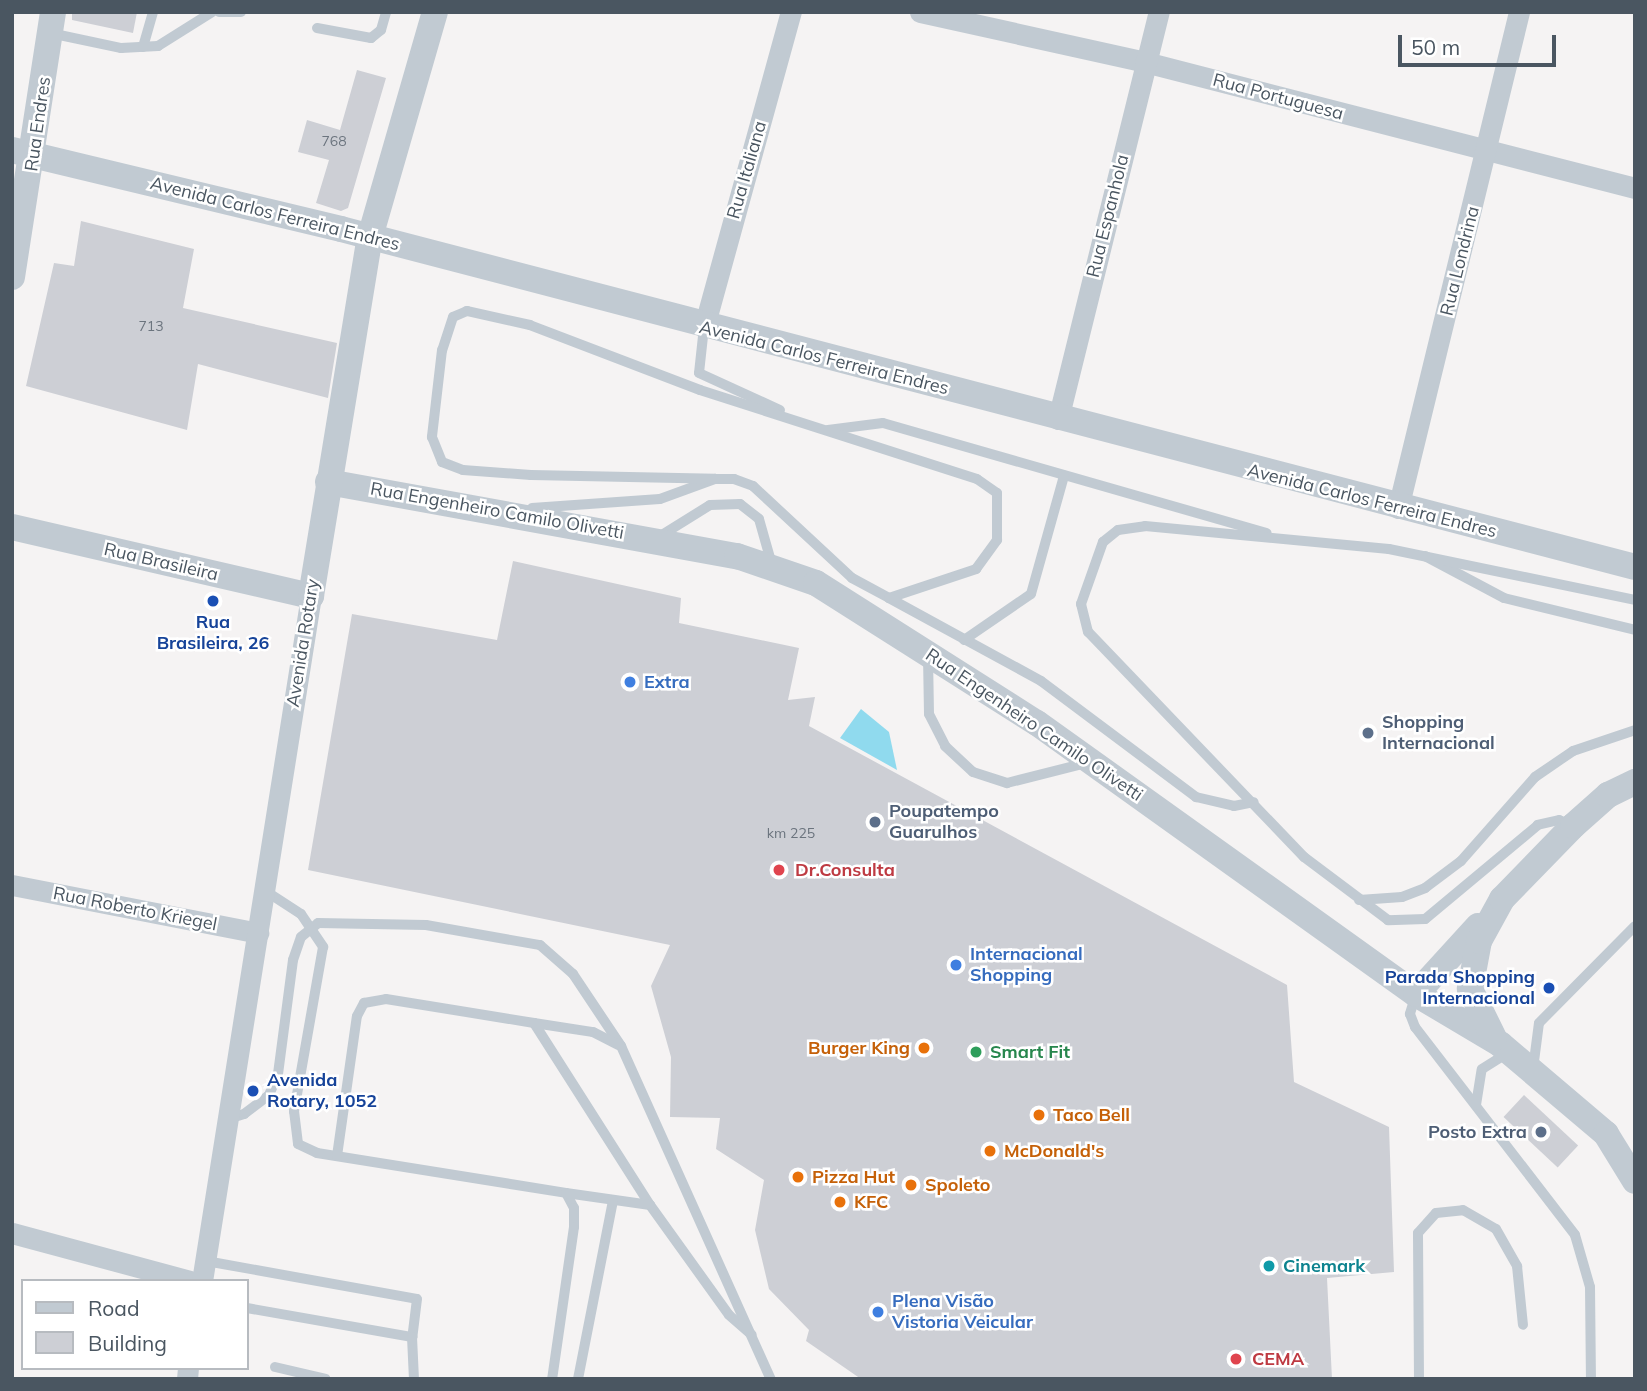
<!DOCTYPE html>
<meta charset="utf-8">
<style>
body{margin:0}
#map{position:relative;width:1647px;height:1391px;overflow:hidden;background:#f5f3f3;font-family:Mulish,sans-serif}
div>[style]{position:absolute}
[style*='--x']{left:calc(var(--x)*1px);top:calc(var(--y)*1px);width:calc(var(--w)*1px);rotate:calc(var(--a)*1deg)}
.water>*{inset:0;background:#90daee}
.building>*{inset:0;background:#cdcfd5;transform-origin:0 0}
.service>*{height:10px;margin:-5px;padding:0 5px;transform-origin:5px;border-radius:5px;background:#c1cad2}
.minor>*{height:21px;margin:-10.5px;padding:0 10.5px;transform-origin:10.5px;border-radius:10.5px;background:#c1cad2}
.tertiary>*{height:26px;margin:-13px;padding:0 13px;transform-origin:13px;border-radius:13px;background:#c1cad2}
.dots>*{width:19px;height:19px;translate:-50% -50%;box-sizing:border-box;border:4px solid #fff;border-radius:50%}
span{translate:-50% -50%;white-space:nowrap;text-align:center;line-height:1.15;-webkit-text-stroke:5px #fff;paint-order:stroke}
.number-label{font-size:14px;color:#6b747e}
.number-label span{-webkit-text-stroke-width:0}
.street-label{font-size:18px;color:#4a5661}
.transit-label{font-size:18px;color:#164399;font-weight:700}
.right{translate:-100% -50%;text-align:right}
.left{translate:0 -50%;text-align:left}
.shop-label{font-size:18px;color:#366cbe;font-weight:700}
.service-label{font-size:18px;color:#4e5e75;font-weight:700}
.health-label{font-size:18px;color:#be3a42;font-weight:700}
.food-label{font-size:18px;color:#c56008;font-weight:700}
.leisure-label{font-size:18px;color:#27864d;font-weight:700}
.culture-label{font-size:18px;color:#0d838f;font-weight:700}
.frame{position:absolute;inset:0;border:14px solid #4a5661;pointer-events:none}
.legend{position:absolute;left:21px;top:1279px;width:228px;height:91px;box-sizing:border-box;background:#fff;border:2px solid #b7bbc0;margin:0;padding:9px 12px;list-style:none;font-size:21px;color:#4a5661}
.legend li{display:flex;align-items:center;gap:14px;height:35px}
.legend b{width:35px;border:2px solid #b7bbc0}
.scale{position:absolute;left:1398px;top:35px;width:158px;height:32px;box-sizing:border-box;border:4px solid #4a5661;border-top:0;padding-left:9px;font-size:21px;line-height:24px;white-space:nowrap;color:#4a5661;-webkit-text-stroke:5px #fff;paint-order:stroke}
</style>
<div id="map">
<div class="water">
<i style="clip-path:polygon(861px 709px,889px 732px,897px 770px,840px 738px)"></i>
</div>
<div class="building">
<i style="clip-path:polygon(72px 12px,137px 12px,133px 33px,72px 20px)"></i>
<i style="clip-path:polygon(357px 70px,386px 78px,348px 208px,341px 211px,316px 203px,329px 160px,298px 152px,307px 120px,340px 130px)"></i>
<i style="clip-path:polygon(81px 221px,194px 249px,183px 308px,337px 343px,328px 398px,198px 364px,187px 430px,26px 386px,54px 263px,74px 266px)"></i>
<i style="clip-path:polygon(513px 561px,681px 598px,679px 623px,799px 648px,788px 700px,815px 697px,809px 726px,1287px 985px,1294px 1082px,1389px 1127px,1394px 1272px,1327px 1278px,1332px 1379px,861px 1379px,806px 1341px,809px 1330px,769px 1289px,755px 1230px,764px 1180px,716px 1149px,720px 1118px,670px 1117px,671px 1057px,651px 986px,670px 945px,308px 870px,352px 614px,497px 640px)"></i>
<i style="left:1524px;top:1095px;width:74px;height:30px;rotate:43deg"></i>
</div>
<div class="service">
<i style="--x:219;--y:12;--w:22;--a:0"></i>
<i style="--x:317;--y:28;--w:55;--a:10.5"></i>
<i style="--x:371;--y:38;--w:13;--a:-39"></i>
<i style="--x:381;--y:30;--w:19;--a:-74"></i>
<i style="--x:50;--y:33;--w:73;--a:11.9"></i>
<i style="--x:121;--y:48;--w:37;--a:-3"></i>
<i style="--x:158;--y:46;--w:64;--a:-32.2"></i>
<i style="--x:143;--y:47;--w:36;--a:-74"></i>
<i style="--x:704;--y:327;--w:46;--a:96.2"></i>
<i style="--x:699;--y:373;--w:89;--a:24.6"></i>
<i style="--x:828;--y:430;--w:55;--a:-7.3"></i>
<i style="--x:883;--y:423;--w:399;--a:16"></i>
<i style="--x:532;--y:508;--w:128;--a:-4"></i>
<i style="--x:660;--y:499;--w:59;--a:-20"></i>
<i style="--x:715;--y:479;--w:19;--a:0"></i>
<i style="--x:734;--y:479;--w:20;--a:20"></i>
<i style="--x:753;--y:486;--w:135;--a:42.9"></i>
<i style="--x:852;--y:578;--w:42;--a:28.4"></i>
<i style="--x:889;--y:598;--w:92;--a:-18.4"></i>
<i style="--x:976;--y:569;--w:36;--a:-54"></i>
<i style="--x:997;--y:540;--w:47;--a:-90"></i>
<i style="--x:997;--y:493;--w:24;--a:-145"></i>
<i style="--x:977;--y:479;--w:291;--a:-162.2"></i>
<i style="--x:700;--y:390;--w:182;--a:-159.1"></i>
<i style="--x:530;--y:325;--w:65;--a:-167.5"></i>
<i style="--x:467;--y:311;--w:15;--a:157"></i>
<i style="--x:453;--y:317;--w:35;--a:108"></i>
<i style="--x:442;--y:350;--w:88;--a:96.6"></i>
<i style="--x:432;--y:437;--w:27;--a:68"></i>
<i style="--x:442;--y:462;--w:22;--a:21"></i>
<i style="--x:463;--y:470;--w:68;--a:4.2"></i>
<i style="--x:531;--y:475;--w:184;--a:1.2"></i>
<i style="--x:657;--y:538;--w:62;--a:-31.9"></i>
<i style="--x:710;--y:505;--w:30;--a:-2"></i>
<i style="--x:740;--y:504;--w:24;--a:38"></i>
<i style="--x:759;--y:519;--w:48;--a:74.2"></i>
<i style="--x:1425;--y:556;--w:89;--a:28"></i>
<i style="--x:1504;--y:598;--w:135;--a:13.7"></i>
<i style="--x:889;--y:598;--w:173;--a:28.6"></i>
<i style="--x:1041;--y:681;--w:194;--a:36.8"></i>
<i style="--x:1196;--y:797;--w:39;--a:13"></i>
<i style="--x:1234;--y:806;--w:20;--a:-11"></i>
<i style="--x:964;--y:640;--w:81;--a:-34.5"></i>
<i style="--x:1031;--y:594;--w:123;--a:-74.4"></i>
<i style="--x:928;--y:656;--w:58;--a:89"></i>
<i style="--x:929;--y:714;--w:36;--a:63"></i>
<i style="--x:945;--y:746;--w:38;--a:43"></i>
<i style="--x:973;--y:772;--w:36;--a:18"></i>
<i style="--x:1007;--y:783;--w:81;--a:-14.2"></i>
<i style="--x:1573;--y:826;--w:15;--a:-157"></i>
<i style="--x:1559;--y:820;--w:22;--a:167"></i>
<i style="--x:1538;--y:825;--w:147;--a:140.2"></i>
<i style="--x:1425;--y:919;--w:37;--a:178"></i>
<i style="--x:1388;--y:920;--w:105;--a:-143.1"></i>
<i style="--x:1304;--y:857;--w:312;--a:-133.8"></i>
<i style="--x:1088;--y:632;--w:29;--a:-104"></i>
<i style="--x:1081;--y:604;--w:66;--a:-70.5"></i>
<i style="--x:1103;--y:542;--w:19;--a:-39"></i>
<i style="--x:1118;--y:530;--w:27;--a:-8"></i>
<i style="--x:1145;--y:526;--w:245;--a:5.4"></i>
<i style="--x:1389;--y:549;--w:251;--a:11.7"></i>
<i style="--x:264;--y:890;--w:44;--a:33"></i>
<i style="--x:301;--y:914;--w:40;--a:56"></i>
<i style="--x:323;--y:947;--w:167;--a:100"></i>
<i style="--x:294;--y:1111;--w:33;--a:83"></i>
<i style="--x:298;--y:1144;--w:21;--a:25"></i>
<i style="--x:317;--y:1153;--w:252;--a:9.1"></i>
<i style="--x:566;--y:1193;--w:17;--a:62"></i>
<i style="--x:574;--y:1208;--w:19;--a:90"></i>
<i style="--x:574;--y:1227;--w:154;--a:98.2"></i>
<i style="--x:1359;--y:900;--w:43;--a:-4"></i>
<i style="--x:1402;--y:897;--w:25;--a:-21"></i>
<i style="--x:1425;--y:888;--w:45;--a:-36.9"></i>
<i style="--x:1461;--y:861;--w:112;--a:-48.6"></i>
<i style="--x:1535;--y:777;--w:46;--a:-34.4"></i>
<i style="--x:1573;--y:751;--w:65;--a:-18.7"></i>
<i style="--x:1416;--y:994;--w:21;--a:107"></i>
<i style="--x:1410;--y:1014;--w:14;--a:69"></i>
<i style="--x:1415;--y:1027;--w:262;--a:52.4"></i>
<i style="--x:1575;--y:1235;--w:54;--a:73.9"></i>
<i style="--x:1590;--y:1287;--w:92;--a:89.4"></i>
<i style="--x:534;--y:1023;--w:216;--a:57.5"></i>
<i style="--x:650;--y:1205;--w:135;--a:54.3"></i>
<i style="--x:729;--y:1315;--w:30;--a:41"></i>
<i style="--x:1533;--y:1069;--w:46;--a:-82.6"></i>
<i style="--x:1539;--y:1023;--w:136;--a:-45.3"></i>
<i style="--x:1476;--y:1105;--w:36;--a:-81"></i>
<i style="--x:1482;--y:1069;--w:31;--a:-32"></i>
<i style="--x:228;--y:1119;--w:17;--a:-17"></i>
<i style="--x:244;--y:1114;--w:31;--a:-37"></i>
<i style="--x:269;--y:1095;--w:23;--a:-67"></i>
<i style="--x:278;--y:1074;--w:115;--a:-82.5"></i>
<i style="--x:293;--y:960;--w:24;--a:-71"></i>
<i style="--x:301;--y:937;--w:22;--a:-39"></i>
<i style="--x:318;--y:923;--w:108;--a:1.1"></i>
<i style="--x:426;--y:925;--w:116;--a:10"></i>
<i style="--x:540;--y:945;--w:44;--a:41.3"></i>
<i style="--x:573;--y:974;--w:87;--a:56.3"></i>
<i style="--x:621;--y:1046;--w:365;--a:65.8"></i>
<i style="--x:337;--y:1156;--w:141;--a:-81.9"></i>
<i style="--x:357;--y:1016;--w:15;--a:-62"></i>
<i style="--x:364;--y:1003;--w:22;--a:-10"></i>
<i style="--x:386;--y:999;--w:150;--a:9.2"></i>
<i style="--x:534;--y:1023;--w:60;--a:8.7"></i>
<i style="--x:593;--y:1032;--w:28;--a:27"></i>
<i style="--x:566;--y:1193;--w:85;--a:8.1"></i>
<i style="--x:206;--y:1261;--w:214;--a:10.2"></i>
<i style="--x:417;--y:1299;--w:38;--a:97"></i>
<i style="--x:247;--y:1308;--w:168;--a:10"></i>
<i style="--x:412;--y:1337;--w:42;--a:87.3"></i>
<i style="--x:275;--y:1367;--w:52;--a:13.2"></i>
<i style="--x:578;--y:1379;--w:182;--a:-78.9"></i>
<i style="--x:1419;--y:1379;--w:146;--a:-90.4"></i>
<i style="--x:1418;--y:1233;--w:27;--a:-48"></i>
<i style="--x:1436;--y:1213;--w:27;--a:-6"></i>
<i style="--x:1463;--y:1210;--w:38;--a:30"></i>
<i style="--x:1496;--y:1229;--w:43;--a:60.4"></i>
<i style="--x:1517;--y:1266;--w:59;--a:84.2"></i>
</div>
<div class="minor">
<i style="--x:920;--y:12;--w:230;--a:12.5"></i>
<i style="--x:1145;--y:62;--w:506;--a:14.42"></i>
<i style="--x:704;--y:327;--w:327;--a:-74.6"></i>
<i style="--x:1058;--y:419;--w:419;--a:-76.1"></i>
<i style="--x:1398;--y:508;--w:511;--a:-76.29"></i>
<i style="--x:12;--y:885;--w:251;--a:11"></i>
<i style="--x:12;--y:1233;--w:184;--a:15.1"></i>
<i style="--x:202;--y:1281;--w:694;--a:-80.96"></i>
<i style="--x:187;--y:1379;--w:11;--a:-85"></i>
</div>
<div class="tertiary">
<i style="--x:12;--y:150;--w:338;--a:13.5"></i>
<i style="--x:341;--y:229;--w:1337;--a:14.64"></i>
<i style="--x:12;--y:277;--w:268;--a:-81.2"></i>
<i style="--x:328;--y:482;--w:416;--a:10.3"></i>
<i style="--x:737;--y:556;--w:83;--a:18.9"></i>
<i style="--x:816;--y:583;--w:262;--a:32.4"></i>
<i style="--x:1037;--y:723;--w:466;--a:35.6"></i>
<i style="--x:1416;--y:994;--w:98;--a:30.8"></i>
<i style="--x:1500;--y:1044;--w:139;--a:40.3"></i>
<i style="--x:1606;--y:1134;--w:55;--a:58.3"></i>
<i style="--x:12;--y:527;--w:307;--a:13"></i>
<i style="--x:311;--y:596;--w:364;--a:-80.7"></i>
<i style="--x:370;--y:237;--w:234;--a:-73.9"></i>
<i style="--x:1416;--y:994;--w:92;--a:-47.6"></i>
<i style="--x:1494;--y:1038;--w:55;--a:-116.1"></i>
<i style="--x:1470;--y:989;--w:49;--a:-79.4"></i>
<i style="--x:1479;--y:941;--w:48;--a:-61.3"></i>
<i style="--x:1502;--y:899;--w:102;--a:-45.8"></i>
<i style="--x:1573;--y:826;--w:47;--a:-41.5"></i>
<i style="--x:1608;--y:795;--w:30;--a:-26"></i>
</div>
<div class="dots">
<i style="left:213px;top:601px;background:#1a4fb4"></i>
<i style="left:630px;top:682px;background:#3f7fe0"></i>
<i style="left:1368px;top:733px;background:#5c6f8a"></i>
<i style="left:875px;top:822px;background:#5c6f8a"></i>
<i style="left:779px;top:870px;background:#e0444e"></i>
<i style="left:956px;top:965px;background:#3f7fe0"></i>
<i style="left:1549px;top:988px;background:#1a4fb4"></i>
<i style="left:924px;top:1048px;background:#e8710a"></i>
<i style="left:976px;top:1052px;background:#2e9e5b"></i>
<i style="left:253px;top:1091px;background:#1a4fb4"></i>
<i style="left:1039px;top:1115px;background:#e8710a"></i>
<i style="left:1541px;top:1132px;background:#5c6f8a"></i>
<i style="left:990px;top:1151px;background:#e8710a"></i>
<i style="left:798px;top:1177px;background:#e8710a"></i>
<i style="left:911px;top:1185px;background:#e8710a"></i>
<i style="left:840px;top:1202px;background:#e8710a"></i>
<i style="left:1269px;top:1266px;background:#0f9aa8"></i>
<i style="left:878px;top:1312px;background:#3f7fe0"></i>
<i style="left:1236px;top:1359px;background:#e0444e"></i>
</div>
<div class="number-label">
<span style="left:334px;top:141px">768</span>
<span style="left:151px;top:326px">713</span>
<span style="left:791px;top:833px">km 225</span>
</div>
<div class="street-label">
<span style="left:1278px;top:97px;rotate:15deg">Rua Portuguesa</span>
<span style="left:38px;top:124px;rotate:-82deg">Rua Endres</span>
<span style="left:747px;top:170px;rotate:-74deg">Rua Italiana</span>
<span style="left:275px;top:214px;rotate:14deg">Avenida Carlos Ferreira Endres</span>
<span style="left:1108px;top:216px;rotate:-76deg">Rua Espanhola</span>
<span style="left:1460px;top:261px;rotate:-76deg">Rua Londrina</span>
<span style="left:824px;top:358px;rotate:14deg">Avenida Carlos Ferreira Endres</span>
<span style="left:1372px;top:501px;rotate:14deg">Avenida Carlos Ferreira Endres</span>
<span style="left:497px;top:511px;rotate:10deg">Rua Engenheiro Camilo Olivetti</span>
<span style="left:161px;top:562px;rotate:13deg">Rua Brasileira</span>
<span style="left:303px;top:643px;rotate:-81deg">Avenida Rotary</span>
<span style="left:1034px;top:725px;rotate:34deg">Rua Engenheiro Camilo Olivetti</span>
<span style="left:135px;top:909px;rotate:11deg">Rua Roberto Kriegel</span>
</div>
<div class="transit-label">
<span style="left:213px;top:633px">Rua<br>Brasileira, 26</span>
<span class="right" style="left:1535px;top:988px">Parada Shopping<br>Internacional</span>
<span class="left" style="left:267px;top:1091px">Avenida<br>Rotary, 1052</span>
</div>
<div class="shop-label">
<span class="left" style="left:644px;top:682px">Extra</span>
<span class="left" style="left:970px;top:965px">Internacional<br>Shopping</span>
<span class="left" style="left:892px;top:1312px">Plena Visão<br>Vistoria Veicular</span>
</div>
<div class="service-label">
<span class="left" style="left:1382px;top:733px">Shopping<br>Internacional</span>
<span class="left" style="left:889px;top:822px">Poupatempo<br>Guarulhos</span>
<span class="right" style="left:1527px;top:1132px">Posto Extra</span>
</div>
<div class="health-label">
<span class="left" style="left:795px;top:870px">Dr.Consulta</span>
<span class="left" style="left:1252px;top:1359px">CEMA</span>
</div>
<div class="food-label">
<span class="right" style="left:910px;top:1048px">Burger King</span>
<span class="left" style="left:1053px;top:1115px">Taco Bell</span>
<span class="left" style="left:1004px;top:1151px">McDonald's</span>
<span class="left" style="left:812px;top:1177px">Pizza Hut</span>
<span class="left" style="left:925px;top:1185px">Spoleto</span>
<span class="left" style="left:854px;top:1202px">KFC</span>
</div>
<div class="leisure-label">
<span class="left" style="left:990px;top:1052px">Smart Fit</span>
</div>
<div class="culture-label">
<span class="left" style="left:1283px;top:1266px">Cinemark</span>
</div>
<div class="frame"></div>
<ul class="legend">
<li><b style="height:9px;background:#c1cad2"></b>Road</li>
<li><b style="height:19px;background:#cdcfd5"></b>Building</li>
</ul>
<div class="scale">50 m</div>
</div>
